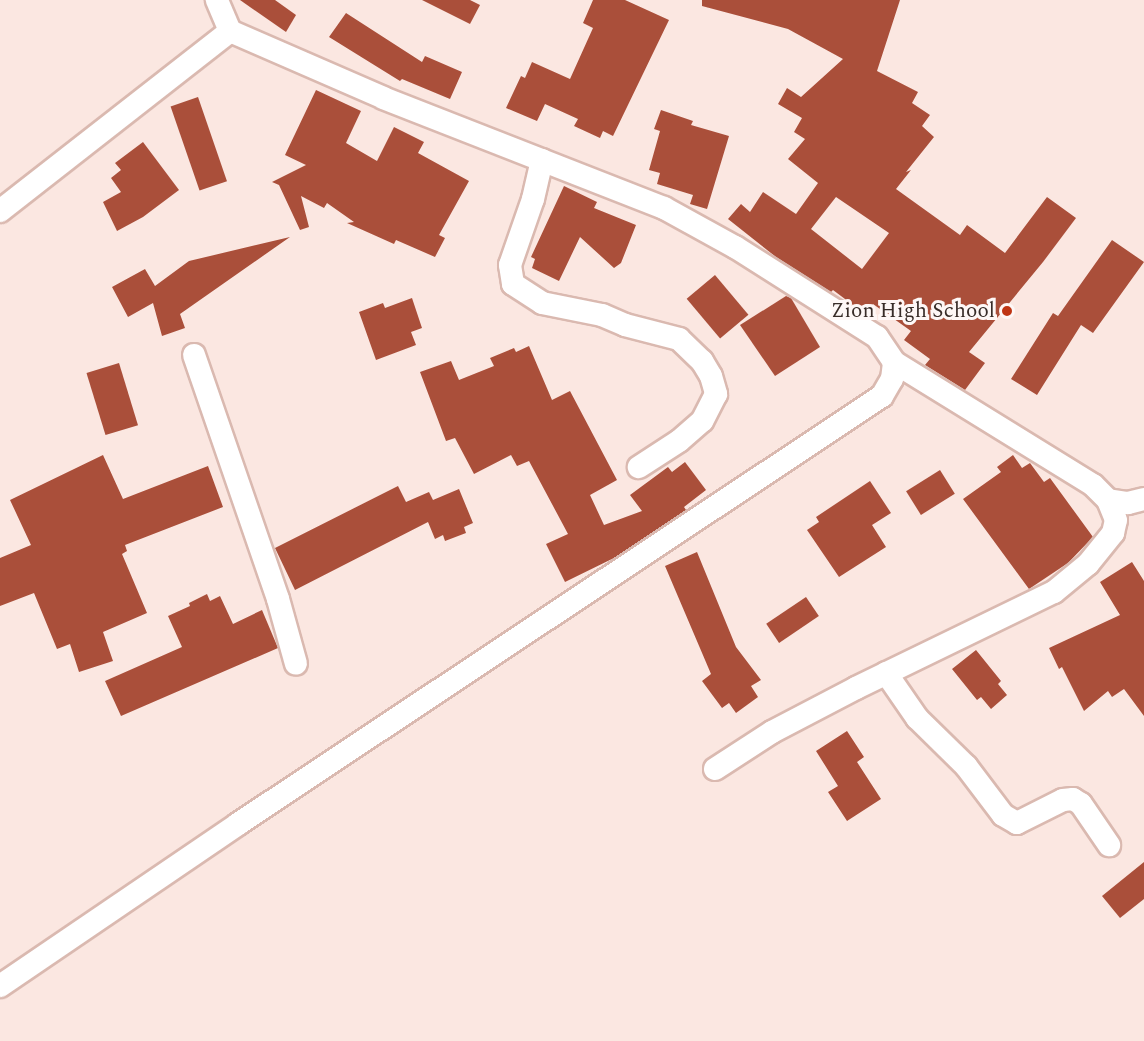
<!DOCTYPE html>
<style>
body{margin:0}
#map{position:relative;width:1144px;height:1041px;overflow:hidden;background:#fbe7e1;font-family:Spectral,serif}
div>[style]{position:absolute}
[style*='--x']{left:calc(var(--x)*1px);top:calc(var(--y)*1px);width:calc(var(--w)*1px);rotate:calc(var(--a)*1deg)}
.building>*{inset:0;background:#aa4f3a;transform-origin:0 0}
.roads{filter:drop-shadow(2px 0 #dab9b0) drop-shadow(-2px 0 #dab9b0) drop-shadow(0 2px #dab9b0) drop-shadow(0 -2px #dab9b0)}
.minor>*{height:22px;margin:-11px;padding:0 11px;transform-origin:11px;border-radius:11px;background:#fff}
.dots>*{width:16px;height:16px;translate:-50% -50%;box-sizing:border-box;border:3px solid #fef7f6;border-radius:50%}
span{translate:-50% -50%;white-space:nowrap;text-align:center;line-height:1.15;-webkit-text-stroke:6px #fef7f6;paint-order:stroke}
.poi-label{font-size:21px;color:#382c28}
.right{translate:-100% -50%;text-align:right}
</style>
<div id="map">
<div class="building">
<i style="clip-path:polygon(240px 0,275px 0,296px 15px,286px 32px)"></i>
<i style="clip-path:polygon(422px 0,470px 0,480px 5px,470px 24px)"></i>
<i style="clip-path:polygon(593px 0,625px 0,669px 20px,613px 136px,603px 131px,600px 138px,574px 126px,578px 119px,545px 104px,537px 121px,506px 108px,521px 76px,525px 78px,532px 62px,570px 79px,593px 28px,583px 23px)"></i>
<i style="clip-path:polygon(evenodd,702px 0,900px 0,877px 71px,918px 92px,912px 103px,930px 115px,922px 126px,934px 137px,906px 172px,911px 170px,896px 189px,960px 235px,967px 225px,1005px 253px,1047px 197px,1076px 218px,1043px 262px,969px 352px,985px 363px,965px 390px,925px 365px,930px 359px,904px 340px,911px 331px,873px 304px,865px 314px,833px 290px,831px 292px,776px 257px,728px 219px,741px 204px,750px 212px,763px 192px,796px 214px,818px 183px,788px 159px,805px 139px,794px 132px,802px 118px,778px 104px,787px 88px,801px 97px,843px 59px,788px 29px,702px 6px,702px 0,836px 197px,889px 233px,862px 269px,811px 229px,836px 197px)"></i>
<i style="clip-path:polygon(346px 13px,422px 62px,425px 56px,462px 72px,450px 99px,402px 79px,400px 81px,329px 37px)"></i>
<i style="clip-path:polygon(316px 90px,361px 111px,346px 143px,377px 161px,394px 127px,424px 142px,418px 153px,469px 181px,439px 235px,445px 238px,435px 257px,396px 240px,394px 244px,347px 223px,354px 222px,327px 203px,324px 208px,301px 196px,309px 227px,300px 230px,279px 185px,272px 182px,306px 165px,285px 155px)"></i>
<i style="left:198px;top:97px;width:89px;height:29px;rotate:71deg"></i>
<i style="clip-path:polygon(661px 110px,693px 121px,691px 125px,729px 136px,707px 209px,690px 204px,693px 195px,657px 184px,660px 173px,649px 170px,660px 131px,654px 129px)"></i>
<i style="clip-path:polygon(143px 142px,179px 190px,143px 217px,117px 231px,103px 202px,121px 192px,111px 178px,121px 170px,115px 163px)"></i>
<i style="clip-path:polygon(564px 186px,597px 202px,594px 208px,636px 225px,621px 263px,614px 268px,580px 237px,559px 281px,532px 268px,535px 259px,531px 257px)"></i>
<i style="clip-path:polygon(290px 237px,180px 314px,185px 328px,162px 336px,153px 303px,128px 317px,112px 287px,145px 269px,155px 286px,189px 261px)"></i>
<i style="clip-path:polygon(1112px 240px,1144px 262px,1093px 333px,1081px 325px,1037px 395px,1011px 379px,1053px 313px,1058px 316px)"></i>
<i style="left:715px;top:275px;width:52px;height:37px;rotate:50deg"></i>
<i style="clip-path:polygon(786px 296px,791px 298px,820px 347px,775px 376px,740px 325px)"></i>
<i style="clip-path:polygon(412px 298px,422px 328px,411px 332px,416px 345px,376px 360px,359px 312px,383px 303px,385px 308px)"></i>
<i style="clip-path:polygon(529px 346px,552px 400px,570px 391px,617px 480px,590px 495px,604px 525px,642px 511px,630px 495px,668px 467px,672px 472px,685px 462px,706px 490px,684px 507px,686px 510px,618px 556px,565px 582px,546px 544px,568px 534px,529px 461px,517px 466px,511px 455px,474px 474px,455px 438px,446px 441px,420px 372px,451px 361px,459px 380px,494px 366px,490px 358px,514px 348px,516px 352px)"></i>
<i style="left:119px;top:363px;width:65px;height:34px;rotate:73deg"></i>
<i style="clip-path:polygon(103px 455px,123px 499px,208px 466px,223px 507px,125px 545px,127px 551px,122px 554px,147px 613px,103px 632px,113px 661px,79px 672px,70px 644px,57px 649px,34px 593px,0 606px,0 558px,31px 545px,10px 500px)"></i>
<i style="clip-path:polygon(1013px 455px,1022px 468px,1030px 463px,1044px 482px,1050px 478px,1093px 537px,1068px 563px,1029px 589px,963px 499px,1001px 472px,997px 467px)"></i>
<i style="left:940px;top:470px;width:28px;height:40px;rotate:58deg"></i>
<i style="clip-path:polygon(870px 481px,891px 513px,872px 525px,886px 547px,839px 577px,807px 530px,819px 522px,816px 517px)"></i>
<i style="clip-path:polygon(398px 486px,406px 502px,429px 492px,433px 500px,459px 489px,473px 523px,464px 527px,466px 533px,445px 541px,443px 535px,435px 539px,428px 522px,295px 590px,275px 548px)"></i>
<i style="clip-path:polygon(697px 552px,736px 647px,761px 680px,751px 686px,758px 697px,736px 713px,729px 703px,722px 708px,702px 681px,711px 674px,665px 566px)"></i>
<i style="clip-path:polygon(1132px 562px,1144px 581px,1144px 716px,1124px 689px,1112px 697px,1108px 691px,1084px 711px,1062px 667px,1059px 669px,1049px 648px,1120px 615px,1100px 582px)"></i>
<i style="clip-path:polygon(207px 594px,210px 601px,220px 596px,233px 624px,262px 610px,278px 648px,121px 716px,105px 681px,182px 647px,168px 616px,190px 606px,189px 603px)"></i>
<i style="left:806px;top:597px;width:23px;height:48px;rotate:56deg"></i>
<i style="clip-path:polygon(976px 650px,1001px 681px,998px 684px,1007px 695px,991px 709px,981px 697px,977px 700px,952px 669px)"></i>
<i style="clip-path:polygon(847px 731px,864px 757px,857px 762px,881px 799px,847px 821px,828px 792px,838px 786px,816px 751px)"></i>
<i style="clip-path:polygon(1144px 862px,1144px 899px,1120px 918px,1102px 896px)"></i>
</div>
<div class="roads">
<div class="minor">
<i style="--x:542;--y:160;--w:40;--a:103"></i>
<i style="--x:533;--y:199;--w:70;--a:109.2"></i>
<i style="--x:510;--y:265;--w:19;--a:81"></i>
<i style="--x:513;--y:284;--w:35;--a:33"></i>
<i style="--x:542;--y:303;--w:61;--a:11.3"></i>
<i style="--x:602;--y:315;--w:25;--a:23"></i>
<i style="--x:625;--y:325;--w:56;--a:14.5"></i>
<i style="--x:679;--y:339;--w:32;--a:44"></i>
<i style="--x:702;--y:361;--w:17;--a:59"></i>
<i style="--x:711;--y:376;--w:19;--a:74"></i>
<i style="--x:716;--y:394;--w:30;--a:117"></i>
<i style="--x:702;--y:421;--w:30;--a:139"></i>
<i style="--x:679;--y:441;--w:48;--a:147"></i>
<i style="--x:0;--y:211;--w:292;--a:-38"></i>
<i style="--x:194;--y:355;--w:258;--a:71"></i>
<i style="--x:278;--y:599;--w:67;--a:74.5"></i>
<i style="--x:1108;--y:500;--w:20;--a:9"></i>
<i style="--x:1128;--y:503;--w:16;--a:-14"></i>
<i style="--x:886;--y:673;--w:55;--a:55.4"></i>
<i style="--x:917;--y:718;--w:69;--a:44.4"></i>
<i style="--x:966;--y:766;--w:61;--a:52.9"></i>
<i style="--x:1003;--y:815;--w:16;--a:30"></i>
<i style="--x:1017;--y:823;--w:51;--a:-26.6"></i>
<i style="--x:1063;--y:800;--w:10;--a:-6"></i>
<i style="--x:1073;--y:799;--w:9;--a:32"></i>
<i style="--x:1081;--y:804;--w:50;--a:55.7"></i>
<i style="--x:715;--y:769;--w:68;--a:-33"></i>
<i style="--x:772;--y:732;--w:95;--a:-27.6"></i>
<i style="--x:856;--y:688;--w:220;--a:-25.9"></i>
<i style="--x:1054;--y:592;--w:44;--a:-39.5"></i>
<i style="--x:1088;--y:564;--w:40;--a:-51"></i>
<i style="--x:1113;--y:533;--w:13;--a:-77"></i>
<i style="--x:1116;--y:520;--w:22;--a:-112"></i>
<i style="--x:1108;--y:500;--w:21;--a:-135"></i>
<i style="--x:1093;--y:485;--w:234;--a:-148.3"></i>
<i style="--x:0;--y:986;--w:288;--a:-34.2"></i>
<i style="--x:238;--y:824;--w:773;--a:-33.61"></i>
<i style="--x:882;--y:396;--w:20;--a:-60"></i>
<i style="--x:892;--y:379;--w:17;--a:-83"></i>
<i style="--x:894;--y:362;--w:30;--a:-124"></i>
<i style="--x:877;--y:337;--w:168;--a:-147.6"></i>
<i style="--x:735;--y:247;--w:81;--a:-151.2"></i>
<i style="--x:664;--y:208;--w:301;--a:-158.6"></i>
<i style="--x:384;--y:98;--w:168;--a:-156.5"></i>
<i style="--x:230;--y:31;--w:34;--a:-113"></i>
</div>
</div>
<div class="dots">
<i style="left:1007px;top:311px;background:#bf3514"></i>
</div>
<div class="poi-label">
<span class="right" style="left:995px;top:311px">Zion High School</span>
</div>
</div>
